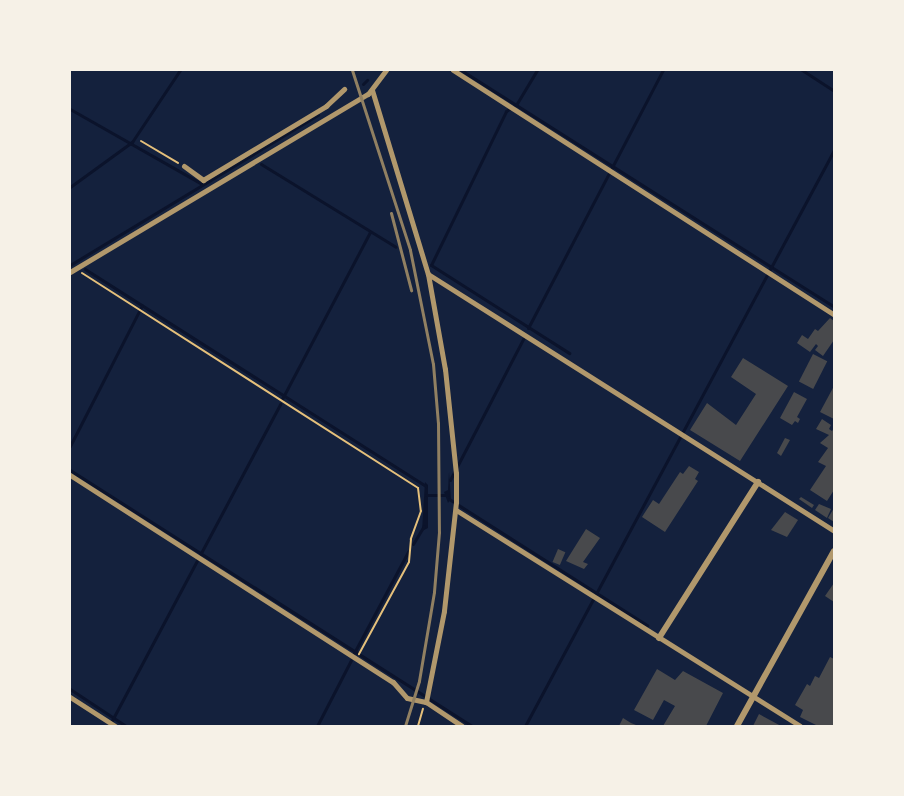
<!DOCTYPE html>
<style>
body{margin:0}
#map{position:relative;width:904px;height:796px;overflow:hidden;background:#14213d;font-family:Overpass,sans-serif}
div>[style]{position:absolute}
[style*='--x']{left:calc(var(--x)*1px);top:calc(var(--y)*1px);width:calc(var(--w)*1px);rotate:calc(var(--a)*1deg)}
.water>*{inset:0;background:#0b132b}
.stream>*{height:3px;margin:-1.5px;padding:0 1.5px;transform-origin:1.5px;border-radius:1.5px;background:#0b132b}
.building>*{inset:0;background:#48494c;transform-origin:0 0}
.path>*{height:2px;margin:-1px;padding:0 1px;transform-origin:1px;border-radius:1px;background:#e5c07b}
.minor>*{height:5px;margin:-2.5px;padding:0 2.5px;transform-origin:2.5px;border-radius:2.5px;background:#b1986c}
.tertiary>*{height:6px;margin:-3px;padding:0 3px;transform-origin:3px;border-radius:3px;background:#b1986c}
.rail>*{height:3px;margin:-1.5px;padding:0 1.5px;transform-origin:1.5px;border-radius:1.5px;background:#918062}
span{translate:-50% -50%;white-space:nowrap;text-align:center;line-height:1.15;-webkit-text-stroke:4.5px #f6f1e7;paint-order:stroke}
.frame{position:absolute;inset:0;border:71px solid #f6f1e7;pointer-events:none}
</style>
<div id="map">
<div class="water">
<i style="clip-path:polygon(449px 472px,451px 499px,448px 503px,444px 492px,448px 490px)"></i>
<i style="clip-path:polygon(425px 482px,428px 485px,428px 528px,422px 531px)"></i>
</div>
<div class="stream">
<i style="--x:461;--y:70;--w:442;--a:32.4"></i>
<i style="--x:802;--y:70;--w:38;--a:33"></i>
<i style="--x:363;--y:84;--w:6;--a:-45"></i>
<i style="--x:70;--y:109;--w:152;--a:29.6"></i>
<i style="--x:261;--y:164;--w:158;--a:31.6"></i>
<i style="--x:70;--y:187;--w:77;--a:-36"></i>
<i style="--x:132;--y:142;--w:87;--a:-56.3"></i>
<i style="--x:70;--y:265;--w:290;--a:-31.2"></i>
<i style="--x:431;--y:265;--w:171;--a:-64"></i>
<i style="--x:506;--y:111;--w:12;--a:-31"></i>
<i style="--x:516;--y:105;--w:41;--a:-59"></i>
<i style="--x:431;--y:265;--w:164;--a:32.5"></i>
<i style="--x:85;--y:269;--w:404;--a:32.5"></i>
<i style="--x:528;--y:328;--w:291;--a:-62.4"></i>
<i style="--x:282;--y:399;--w:189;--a:-62.2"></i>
<i style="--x:70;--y:446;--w:158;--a:-62.9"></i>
<i style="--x:70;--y:470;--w:477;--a:32.5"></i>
<i style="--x:450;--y:480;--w:159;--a:-62.6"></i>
<i style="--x:426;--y:495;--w:22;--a:0"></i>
<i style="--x:449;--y:499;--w:235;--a:32.5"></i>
<i style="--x:413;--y:544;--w:21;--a:-59"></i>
<i style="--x:354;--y:653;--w:115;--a:-61.9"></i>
<i style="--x:70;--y:689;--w:67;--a:33.5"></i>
<i style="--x:109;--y:726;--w:365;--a:-62"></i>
<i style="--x:317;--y:726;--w:74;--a:-62.7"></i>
<i style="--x:525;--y:726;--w:654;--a:-61.79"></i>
</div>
<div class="building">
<i style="clip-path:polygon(830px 318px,834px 321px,834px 340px,823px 356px,815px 350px,818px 346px,816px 344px,810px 352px,797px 343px,802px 335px,808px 339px,815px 329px,818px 331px)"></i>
<i style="left:813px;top:354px;width:16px;height:31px;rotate:27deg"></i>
<i style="clip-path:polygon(743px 358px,788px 386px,740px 461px,690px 430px,707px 403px,736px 425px,756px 394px,731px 377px)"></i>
<i style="clip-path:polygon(834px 386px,834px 419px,820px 412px)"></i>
<i style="clip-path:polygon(794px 392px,807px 399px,797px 417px,800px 419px,798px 423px,795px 421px,792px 425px,780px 418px)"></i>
<i style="clip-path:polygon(822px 419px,831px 425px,829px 429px,832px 431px,834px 428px,834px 490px,827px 501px,810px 490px,826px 466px,818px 462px,828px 448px,820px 443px,829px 435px,816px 429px)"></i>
<i style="clip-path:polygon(785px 438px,790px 440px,781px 456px,777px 453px)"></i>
<i style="clip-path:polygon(689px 466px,699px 472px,695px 479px,698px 481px,665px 532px,642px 517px,653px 500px,659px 504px,680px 472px,683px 474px)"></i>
<i style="clip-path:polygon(801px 497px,814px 505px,812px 508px,799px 499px)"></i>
<i style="clip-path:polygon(819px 504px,831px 509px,827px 518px,815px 510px)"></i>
<i style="clip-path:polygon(834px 508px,834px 522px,828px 518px)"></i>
<i style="clip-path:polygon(785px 512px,798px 520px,787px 537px,771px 530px)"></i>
<i style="clip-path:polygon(586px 529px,600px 538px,583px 562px,588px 564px,584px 569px,566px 561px)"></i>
<i style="left:558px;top:549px;width:8px;height:14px;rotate:23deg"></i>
<i style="clip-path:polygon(834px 583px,834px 602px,825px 596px)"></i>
<i style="clip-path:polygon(830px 657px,834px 659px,834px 726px,818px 726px,800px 717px,803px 710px,795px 705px,807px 684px,810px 686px,815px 676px,819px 678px)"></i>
<i style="clip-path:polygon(657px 669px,675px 680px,683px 671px,723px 693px,706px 726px,663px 726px,675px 706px,664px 700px,653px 720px,634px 710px)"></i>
<i style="clip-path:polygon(759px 714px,781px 726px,753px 726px)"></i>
<i style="clip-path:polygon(623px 718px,631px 723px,636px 725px,619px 726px)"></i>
</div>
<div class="path">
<i style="--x:141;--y:141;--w:43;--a:30.7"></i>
<i style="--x:82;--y:273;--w:399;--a:32.6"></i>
<i style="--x:418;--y:488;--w:23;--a:83"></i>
<i style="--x:421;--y:511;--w:30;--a:110"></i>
<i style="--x:411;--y:539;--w:23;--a:95"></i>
<i style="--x:409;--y:562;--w:105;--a:118.5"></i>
<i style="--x:418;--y:726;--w:18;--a:-74"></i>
</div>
<div class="minor">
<i style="--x:453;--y:70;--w:453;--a:32.7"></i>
<i style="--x:372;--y:90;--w:192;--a:73.1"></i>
<i style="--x:428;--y:274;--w:97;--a:79.9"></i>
<i style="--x:445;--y:369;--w:105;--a:84"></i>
<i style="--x:456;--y:473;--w:29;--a:90"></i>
<i style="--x:456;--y:502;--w:110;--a:96.3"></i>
<i style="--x:444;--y:611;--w:93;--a:101.2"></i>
<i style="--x:184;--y:166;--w:24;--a:36"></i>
<i style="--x:203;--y:180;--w:144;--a:-31"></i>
<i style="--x:326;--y:106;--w:25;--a:-43"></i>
<i style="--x:70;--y:272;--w:347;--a:-30.9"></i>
<i style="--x:368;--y:94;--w:30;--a:-53"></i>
<i style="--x:428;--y:274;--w:481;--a:32.3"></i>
<i style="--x:70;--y:475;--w:384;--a:32.7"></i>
<i style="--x:393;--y:682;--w:21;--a:49"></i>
<i style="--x:407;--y:698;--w:19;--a:12"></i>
<i style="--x:426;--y:702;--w:43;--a:33.7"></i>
<i style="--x:456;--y:510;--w:406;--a:32.1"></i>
<i style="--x:70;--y:697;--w:54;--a:32.8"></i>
</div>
<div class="tertiary">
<i style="--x:659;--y:638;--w:185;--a:-57.6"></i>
<i style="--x:737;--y:726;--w:200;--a:-61"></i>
</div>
<div class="rail">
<i style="--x:352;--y:70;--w:189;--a:72.1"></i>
<i style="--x:410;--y:250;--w:116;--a:78.6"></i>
<i style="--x:433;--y:364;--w:59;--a:85.2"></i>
<i style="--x:438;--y:423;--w:109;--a:89.5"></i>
<i style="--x:439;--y:532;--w:60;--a:94.8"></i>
<i style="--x:434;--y:592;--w:90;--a:99.6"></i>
<i style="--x:419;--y:681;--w:47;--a:107.3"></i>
<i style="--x:391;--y:213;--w:80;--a:75.4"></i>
</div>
<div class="frame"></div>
</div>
